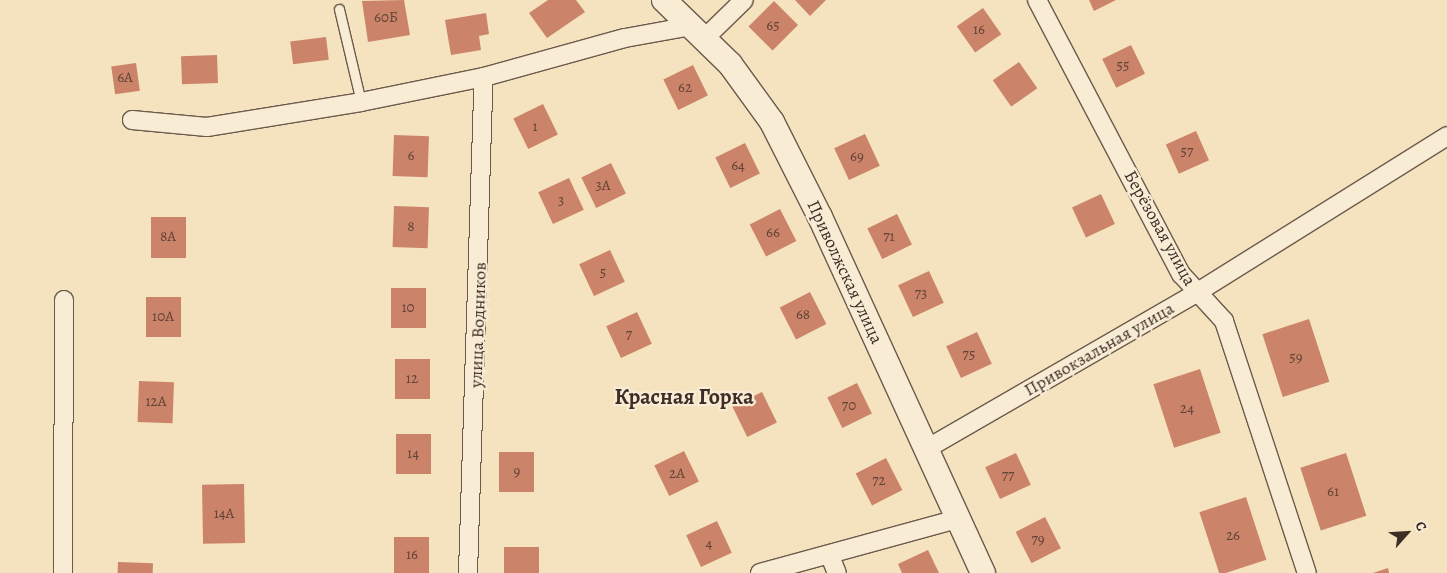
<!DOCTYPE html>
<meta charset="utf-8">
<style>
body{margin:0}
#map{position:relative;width:1447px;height:573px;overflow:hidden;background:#f5e2be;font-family:Alegreya,serif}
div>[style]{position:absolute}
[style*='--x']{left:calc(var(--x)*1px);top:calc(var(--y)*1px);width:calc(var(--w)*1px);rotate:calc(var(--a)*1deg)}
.building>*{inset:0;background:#cb8469;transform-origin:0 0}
.roads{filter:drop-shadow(1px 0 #6c5a4c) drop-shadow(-1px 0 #6c5a4c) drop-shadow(0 1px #6c5a4c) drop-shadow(0 -1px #6c5a4c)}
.service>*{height:9px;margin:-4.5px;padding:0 4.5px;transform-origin:4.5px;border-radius:4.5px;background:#f8ecd5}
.minor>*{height:18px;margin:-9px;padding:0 9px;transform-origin:9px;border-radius:9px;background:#f8ecd5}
.secondary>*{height:24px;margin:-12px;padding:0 12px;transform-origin:12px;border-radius:12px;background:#f8ecd5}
span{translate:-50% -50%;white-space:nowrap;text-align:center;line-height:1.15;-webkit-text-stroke:4.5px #f8ecd5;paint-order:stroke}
.number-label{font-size:15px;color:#614337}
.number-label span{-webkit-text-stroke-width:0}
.street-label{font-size:18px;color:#3e2d26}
.district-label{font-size:22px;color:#3e2d26;font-weight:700}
.north{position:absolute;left:1382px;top:508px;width:50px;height:50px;-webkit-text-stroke:4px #f8ecd5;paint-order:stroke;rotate:64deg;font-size:14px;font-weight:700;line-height:20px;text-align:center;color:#3e2d26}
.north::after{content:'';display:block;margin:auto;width:18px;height:22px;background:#3e2d26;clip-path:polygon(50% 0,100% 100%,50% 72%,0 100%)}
</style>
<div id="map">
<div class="building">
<i style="clip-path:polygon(404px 0,410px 35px,368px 42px,362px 1px)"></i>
<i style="clip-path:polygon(548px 0,576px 0,585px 12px,547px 38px,529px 13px)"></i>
<i style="clip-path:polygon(795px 0,826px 0,810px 16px)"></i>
<i style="clip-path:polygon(1089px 0,1116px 0,1094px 11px)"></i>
<i style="left:774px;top:1px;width:34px;height:36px;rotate:45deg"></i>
<i style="left:983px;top:8px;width:32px;height:32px;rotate:55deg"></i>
<i style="clip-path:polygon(486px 13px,489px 34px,479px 36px,481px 50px,451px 55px,445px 20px)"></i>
<i style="left:326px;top:37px;width:23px;height:36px;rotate:83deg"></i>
<i style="left:1131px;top:45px;width:32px;height:32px;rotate:64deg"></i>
<i style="left:217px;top:55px;width:28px;height:36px;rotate:88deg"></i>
<i style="left:1019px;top:62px;width:32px;height:32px;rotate:55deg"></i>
<i style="left:136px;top:63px;width:28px;height:25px;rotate:82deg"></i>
<i style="left:693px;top:65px;width:34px;height:33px;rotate:64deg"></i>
<i style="left:543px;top:104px;width:34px;height:33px;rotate:64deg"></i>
<i style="left:1196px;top:131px;width:32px;height:33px;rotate:66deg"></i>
<i style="left:865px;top:134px;width:35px;height:34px;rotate:65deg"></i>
<i style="left:394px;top:135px;width:35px;height:41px;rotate:2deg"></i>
<i style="left:745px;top:143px;width:34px;height:33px;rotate:64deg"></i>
<i style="left:611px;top:163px;width:34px;height:33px;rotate:64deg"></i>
<i style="left:569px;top:178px;width:35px;height:34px;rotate:65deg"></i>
<i style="left:1101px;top:194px;width:33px;height:32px;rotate:65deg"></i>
<i style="left:394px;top:206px;width:35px;height:41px;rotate:2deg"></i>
<i style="left:780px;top:209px;width:36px;height:34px;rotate:63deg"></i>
<i style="left:897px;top:214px;width:34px;height:33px;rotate:64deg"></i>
<i style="left:151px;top:217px;width:35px;height:41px"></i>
<i style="left:610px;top:250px;width:35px;height:34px;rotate:65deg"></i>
<i style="left:929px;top:271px;width:35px;height:34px;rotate:65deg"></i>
<i style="left:391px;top:288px;width:35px;height:40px"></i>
<i style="left:810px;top:292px;width:36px;height:34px;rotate:63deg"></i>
<i style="left:146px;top:297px;width:35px;height:40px"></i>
<i style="left:637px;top:312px;width:35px;height:34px;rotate:65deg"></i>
<i style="left:1309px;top:319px;width:66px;height:49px;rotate:72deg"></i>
<i style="left:977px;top:332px;width:35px;height:34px;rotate:65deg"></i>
<i style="left:395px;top:359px;width:35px;height:40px"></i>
<i style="left:1200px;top:369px;width:67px;height:49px;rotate:72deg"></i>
<i style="left:139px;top:381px;width:35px;height:41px;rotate:2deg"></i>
<i style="left:857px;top:383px;width:34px;height:33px;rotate:64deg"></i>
<i style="left:762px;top:392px;width:34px;height:33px;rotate:64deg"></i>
<i style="left:396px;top:434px;width:35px;height:40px"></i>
<i style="left:684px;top:451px;width:34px;height:33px;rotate:64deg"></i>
<i style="left:499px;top:452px;width:35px;height:40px"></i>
<i style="left:1016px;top:453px;width:35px;height:34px;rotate:65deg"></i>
<i style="left:1346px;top:453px;width:66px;height:48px;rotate:72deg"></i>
<i style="left:886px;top:458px;width:36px;height:34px;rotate:63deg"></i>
<i style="left:244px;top:484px;width:59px;height:42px;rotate:89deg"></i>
<i style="left:1246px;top:497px;width:66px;height:49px;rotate:72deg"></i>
<i style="left:1045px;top:517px;width:35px;height:33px;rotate:63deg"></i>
<i style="left:717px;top:521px;width:35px;height:34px;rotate:65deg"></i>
<i style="left:394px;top:537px;width:35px;height:36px"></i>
<i style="left:504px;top:547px;width:35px;height:26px"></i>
<i style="clip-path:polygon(928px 550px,939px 573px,902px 573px,898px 564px)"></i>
<i style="left:118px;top:562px;width:35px;height:11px;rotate:2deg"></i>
<i style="clip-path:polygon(1388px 568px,1389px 573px,1373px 573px)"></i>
</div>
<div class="roads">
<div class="service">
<i style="--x:339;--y:9;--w:96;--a:76.7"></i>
</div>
<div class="minor">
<i style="--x:1037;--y:0;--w:310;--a:62.3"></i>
<i style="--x:1181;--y:274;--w:64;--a:47.5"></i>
<i style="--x:1224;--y:321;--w:265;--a:71.8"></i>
<i style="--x:705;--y:38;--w:54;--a:-44.3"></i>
<i style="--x:132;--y:120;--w:75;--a:5.3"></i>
<i style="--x:207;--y:127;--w:156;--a:-9.2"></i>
<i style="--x:361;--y:102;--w:126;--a:-11.5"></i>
<i style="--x:484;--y:77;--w:146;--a:-15.5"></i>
<i style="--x:625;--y:38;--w:68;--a:-10.2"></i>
<i style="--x:928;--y:448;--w:310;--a:-30"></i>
<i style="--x:1196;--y:293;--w:296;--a:-32"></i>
<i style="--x:830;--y:556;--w:18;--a:68"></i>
<i style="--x:63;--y:573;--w:273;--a:-89.8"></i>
<i style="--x:468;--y:573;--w:496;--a:-88.2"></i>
<i style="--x:760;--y:573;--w:205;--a:-15.3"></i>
</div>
<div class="secondary">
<i style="--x:664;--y:0;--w:92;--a:44.1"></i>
<i style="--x:730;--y:64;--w:72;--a:54.1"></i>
<i style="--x:772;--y:122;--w:106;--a:63.2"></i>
<i style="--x:820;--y:217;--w:392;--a:65.4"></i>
</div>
</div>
<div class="number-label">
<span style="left:386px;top:18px">60Б</span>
<span style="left:773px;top:26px">65</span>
<span style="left:979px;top:30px">16</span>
<span style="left:1123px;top:66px">55</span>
<span style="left:125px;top:78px">6А</span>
<span style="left:685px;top:88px">62</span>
<span style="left:535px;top:127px">1</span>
<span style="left:1187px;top:152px">57</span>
<span style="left:411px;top:156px">6</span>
<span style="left:857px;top:157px">69</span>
<span style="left:738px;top:166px">64</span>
<span style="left:603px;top:186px">3А</span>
<span style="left:561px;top:201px">3</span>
<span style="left:411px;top:227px">8</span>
<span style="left:773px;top:233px">66</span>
<span style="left:168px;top:237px">8А</span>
<span style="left:889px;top:237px">71</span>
<span style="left:603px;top:273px">5</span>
<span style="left:921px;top:294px">73</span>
<span style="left:408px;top:308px">10</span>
<span style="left:803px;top:315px">68</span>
<span style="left:163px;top:317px">10А</span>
<span style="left:629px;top:335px">7</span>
<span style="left:969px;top:355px">75</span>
<span style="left:1296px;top:358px">59</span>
<span style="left:412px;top:379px">12</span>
<span style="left:156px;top:402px">12А</span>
<span style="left:849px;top:406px">70</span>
<span style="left:1187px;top:409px">24</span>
<span style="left:413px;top:454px">14</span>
<span style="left:517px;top:472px">9</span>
<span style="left:677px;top:474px">2А</span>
<span style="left:1008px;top:476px">77</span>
<span style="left:879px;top:481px">72</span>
<span style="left:1333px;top:492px">61</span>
<span style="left:224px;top:514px">14А</span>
<span style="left:1233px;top:536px">26</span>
<span style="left:1038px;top:540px">79</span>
<span style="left:709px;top:544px">4</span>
<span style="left:412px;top:555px">16</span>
</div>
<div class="street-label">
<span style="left:1160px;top:228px;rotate:61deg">Берёзовая улица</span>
<span style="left:845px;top:272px;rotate:65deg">Приволжская улица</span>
<span style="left:478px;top:325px;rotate:-88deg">улица Водников</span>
<span style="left:1099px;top:349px;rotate:-30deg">Привокзальная улица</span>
</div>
<div class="district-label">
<span style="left:684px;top:398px">Красная Горка</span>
</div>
<div class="north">С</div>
</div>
